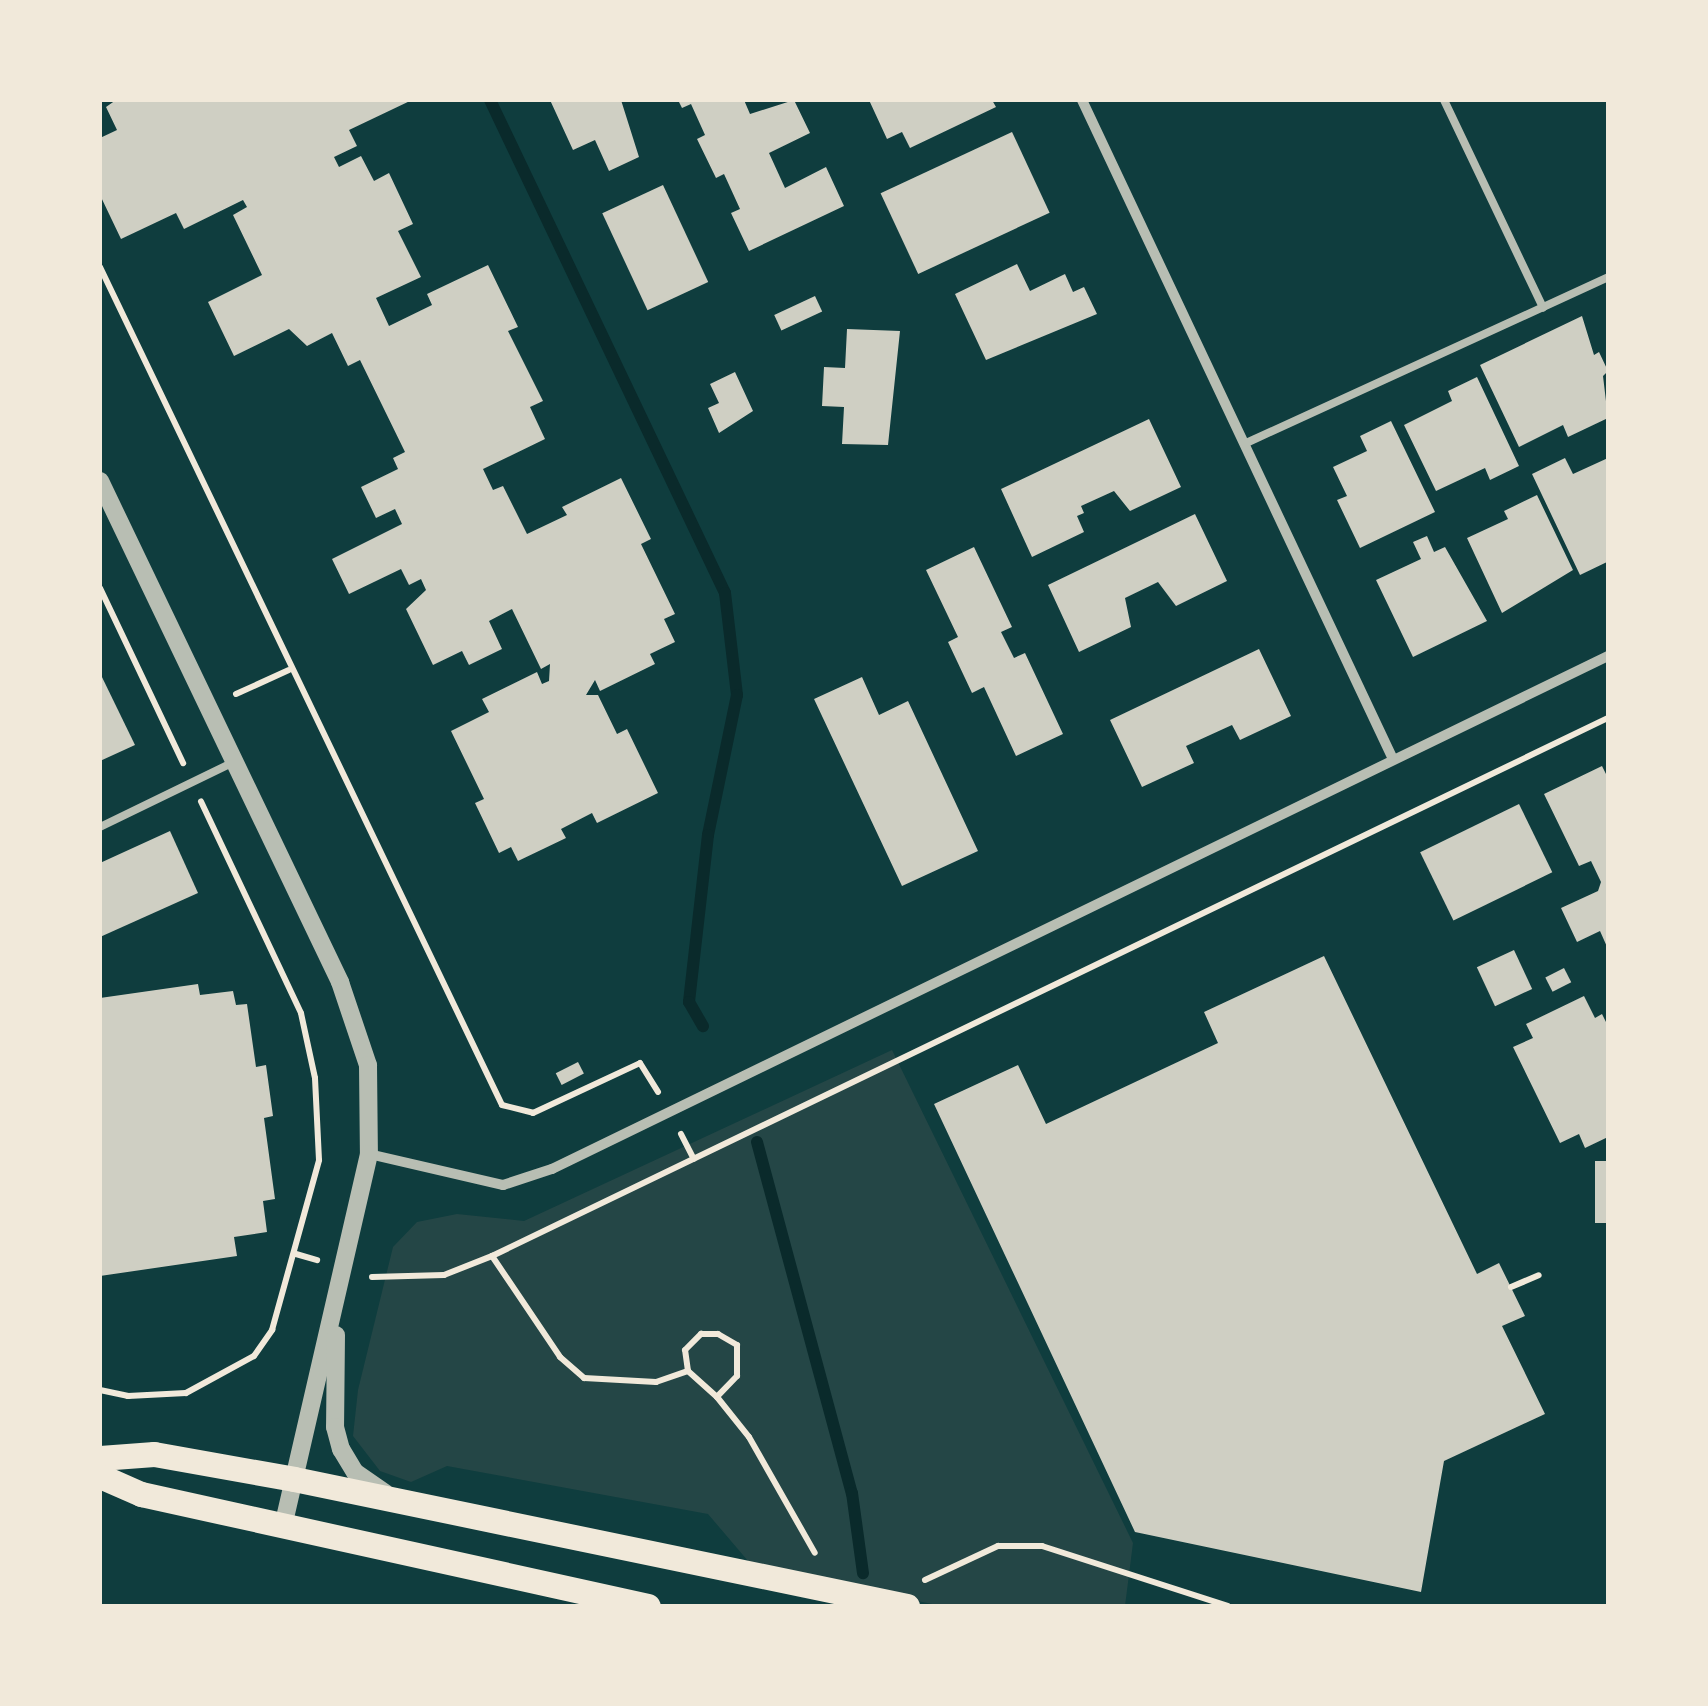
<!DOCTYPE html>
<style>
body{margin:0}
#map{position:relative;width:1708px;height:1706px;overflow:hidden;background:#0f3d3e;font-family:"Work Sans",sans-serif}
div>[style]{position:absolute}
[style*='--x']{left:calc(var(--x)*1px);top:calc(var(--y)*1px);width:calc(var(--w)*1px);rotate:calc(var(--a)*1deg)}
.green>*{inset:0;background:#244646}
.stream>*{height:12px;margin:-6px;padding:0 6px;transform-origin:6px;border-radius:6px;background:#0a2a2b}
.building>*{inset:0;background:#cfcfc3;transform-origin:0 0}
.path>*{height:6px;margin:-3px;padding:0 3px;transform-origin:3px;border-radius:3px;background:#f1e9da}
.service>*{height:8px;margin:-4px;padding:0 4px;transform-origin:4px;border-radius:4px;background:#b8beb3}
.minor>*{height:10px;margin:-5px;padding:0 5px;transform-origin:5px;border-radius:5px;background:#b8beb3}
.tertiary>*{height:18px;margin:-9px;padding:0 9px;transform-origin:9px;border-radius:9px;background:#b8beb3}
.primary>*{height:25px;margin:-12.5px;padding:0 12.5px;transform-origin:12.5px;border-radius:12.5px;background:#f1e9da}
span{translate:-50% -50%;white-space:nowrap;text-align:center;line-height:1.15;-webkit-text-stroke:10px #f1e9da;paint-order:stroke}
.frame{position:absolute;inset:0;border:102px solid #f1e9da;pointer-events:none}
</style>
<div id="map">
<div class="green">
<i style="clip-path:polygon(892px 1050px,1133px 1543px,1125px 1606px,942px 1606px,754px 1568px,708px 1514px,447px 1466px,411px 1482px,380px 1471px,353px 1436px,358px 1390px,393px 1247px,417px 1222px,457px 1214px,524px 1221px)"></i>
</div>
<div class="stream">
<i style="--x:490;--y:100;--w:546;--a:64.51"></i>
<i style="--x:725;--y:593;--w:103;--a:83.3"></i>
<i style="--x:737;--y:695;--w:143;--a:101.7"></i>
<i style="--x:708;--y:835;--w:168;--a:96.5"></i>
<i style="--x:689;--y:1002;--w:28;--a:60"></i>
<i style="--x:757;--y:1142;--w:364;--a:74.9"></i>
<i style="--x:852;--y:1493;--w:81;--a:82.2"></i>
</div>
<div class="building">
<i style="clip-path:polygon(116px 100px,412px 100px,349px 130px,357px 146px,334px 157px,339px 167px,361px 156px,374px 181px,389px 173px,413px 224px,398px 231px,421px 277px,376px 298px,389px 326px,432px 305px,427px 294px,488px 265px,518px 327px,508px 331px,543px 401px,530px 407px,545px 439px,483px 469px,493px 490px,503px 486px,527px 534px,567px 515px,562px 507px,621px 478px,651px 539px,641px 544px,675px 614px,664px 619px,675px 642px,650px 654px,655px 664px,600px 691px,595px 680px,586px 695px,598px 695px,617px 734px,627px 729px,658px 793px,597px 823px,592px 813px,561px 829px,566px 838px,518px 861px,511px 847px,499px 853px,475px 803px,484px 799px,451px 731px,489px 712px,482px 699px,537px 672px,542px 684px,549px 681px,550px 664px,541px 669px,512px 609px,489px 621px,502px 649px,469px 665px,462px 651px,433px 665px,406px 609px,426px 590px,421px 579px,409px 585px,401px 569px,349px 594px,332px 559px,402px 524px,395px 509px,376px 518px,361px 487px,398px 469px,393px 458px,405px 452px,360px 360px,348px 366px,332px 333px,307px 346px,289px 329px,234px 356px,208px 302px,262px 275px,233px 215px,247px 207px,243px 200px,184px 229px,176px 213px,121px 239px,100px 195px,100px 138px,117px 130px,106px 107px)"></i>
<i style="clip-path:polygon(550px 100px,621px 100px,639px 157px,609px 171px,595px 140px,573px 150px)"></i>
<i style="clip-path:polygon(678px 100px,744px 100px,750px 114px,794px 100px,810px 133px,769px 153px,785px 188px,826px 167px,844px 206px,749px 251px,731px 213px,740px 209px,724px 174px,716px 178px,697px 139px,705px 135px,691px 104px,682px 108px)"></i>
<i style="clip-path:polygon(869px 100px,992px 100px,996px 107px,910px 148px,902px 132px,887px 139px)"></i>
<i style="left:1012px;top:132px;width:89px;height:145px;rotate:65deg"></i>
<i style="left:663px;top:185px;width:107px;height:67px;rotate:65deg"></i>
<i style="clip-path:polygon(1017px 264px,1030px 291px,1065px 274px,1073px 292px,1084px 287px,1097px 314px,986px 360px,955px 294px)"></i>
<i style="left:815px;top:296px;width:17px;height:45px;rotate:65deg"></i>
<i style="clip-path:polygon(1582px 316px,1594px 355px,1599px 352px,1608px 371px,1603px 376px,1608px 418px,1568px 437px,1563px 425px,1519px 447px,1480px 365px)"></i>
<i style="clip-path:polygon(847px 329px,900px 331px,888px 445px,842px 444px,844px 407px,822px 406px,824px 367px,845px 368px)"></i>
<i style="clip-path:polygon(735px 372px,753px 411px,719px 433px,708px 408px,719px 403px,710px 384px)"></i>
<i style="clip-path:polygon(1477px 377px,1519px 466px,1490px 480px,1485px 468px,1436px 491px,1404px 425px,1452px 401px,1448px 391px)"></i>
<i style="clip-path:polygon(1149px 419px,1181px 487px,1130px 511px,1114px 491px,1081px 506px,1084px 513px,1077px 516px,1084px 532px,1032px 557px,1001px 489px)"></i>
<i style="clip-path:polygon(1391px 421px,1435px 512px,1360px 548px,1337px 500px,1347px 496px,1333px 467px,1367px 451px,1360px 436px)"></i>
<i style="clip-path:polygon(1565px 458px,1573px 474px,1608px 458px,1607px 562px,1580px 575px,1532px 474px)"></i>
<i style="clip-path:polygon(1537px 495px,1573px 570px,1502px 613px,1467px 538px,1508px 519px,1504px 511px)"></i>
<i style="clip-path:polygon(1195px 514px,1227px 581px,1176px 606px,1158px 582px,1125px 598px,1131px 627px,1079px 652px,1048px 585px)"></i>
<i style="clip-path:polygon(1427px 536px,1434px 552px,1445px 547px,1487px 621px,1413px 657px,1376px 580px,1421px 559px,1413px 542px)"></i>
<i style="clip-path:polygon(974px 547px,1012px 627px,1001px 632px,1014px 658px,1025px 653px,1063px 734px,1016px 756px,984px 687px,972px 693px,948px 642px,958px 637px,926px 570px)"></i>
<i style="clip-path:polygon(1259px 649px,1291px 716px,1240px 740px,1232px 725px,1186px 746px,1194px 763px,1142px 787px,1110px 720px)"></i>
<i style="clip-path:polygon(100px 673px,135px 745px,100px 761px)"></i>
<i style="clip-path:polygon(862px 677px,879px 715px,908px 701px,978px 851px,902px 886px,814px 699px)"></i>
<i style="clip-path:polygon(1602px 766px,1608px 778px,1608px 949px,1600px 931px,1577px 942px,1561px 908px,1598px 891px,1601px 882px,1591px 861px,1579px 866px,1544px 794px)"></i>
<i style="left:1519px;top:804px;width:76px;height:110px;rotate:64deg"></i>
<i style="clip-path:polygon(170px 831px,198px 893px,100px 937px,100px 863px)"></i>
<i style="left:1514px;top:950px;width:43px;height:41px;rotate:65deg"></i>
<i style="clip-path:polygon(1324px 956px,1477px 1274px,1499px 1263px,1525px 1316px,1502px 1326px,1545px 1414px,1444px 1461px,1421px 1592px,1135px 1532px,934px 1104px,1018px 1065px,1046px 1124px,1218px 1043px,1204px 1012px)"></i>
<i style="left:1564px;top:968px;width:16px;height:21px;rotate:63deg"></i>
<i style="clip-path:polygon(198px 984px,200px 995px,233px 991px,236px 1005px,247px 1004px,256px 1067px,266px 1065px,273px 1116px,264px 1118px,275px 1199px,263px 1201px,267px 1232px,234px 1237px,237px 1256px,100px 1276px,100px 998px)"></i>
<i style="clip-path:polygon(1584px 996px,1595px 1018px,1602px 1014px,1608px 1026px,1608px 1137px,1585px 1148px,1579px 1134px,1560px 1143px,1513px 1047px,1533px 1038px,1526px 1024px)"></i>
<i style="left:578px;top:1062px;width:13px;height:25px;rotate:63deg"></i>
<i style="left:1595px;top:1161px;width:13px;height:62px"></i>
</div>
<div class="path">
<i style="--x:100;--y:267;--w:929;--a:64.37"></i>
<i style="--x:502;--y:1105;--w:32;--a:14"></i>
<i style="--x:533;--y:1113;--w:118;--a:-25"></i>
<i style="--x:640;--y:1063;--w:34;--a:58"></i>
<i style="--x:100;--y:588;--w:194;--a:64.6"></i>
<i style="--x:236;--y:694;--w:58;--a:-24.4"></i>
<i style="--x:681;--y:1134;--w:28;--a:63"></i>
<i style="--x:296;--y:1254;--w:22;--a:16"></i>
<i style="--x:492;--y:1256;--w:122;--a:56"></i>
<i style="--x:560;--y:1357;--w:32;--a:41"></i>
<i style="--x:584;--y:1378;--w:72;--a:3.2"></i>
<i style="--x:656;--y:1382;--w:34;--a:-19"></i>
<i style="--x:688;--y:1371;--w:39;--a:42"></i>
<i style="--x:717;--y:1397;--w:51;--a:51.3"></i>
<i style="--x:749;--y:1437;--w:133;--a:60.4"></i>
<i style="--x:372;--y:1277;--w:72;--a:-1.6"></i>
<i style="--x:444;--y:1275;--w:52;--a:-21.6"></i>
<i style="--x:492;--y:1256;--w:1239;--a:-25.74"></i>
<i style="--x:1511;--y:1287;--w:30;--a:-23"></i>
<i style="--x:688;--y:1371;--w:21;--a:-98"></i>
<i style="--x:685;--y:1350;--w:23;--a:-45"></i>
<i style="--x:701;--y:1334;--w:17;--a:0"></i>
<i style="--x:718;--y:1334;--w:22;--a:30"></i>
<i style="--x:737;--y:1345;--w:31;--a:90"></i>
<i style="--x:737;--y:1376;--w:29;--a:134"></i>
<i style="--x:100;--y:1390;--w:29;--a:12"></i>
<i style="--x:128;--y:1396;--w:58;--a:-3"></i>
<i style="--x:186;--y:1393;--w:77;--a:-28.6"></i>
<i style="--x:254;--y:1356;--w:32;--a:-55"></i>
<i style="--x:272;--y:1330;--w:176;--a:-74.5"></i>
<i style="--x:319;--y:1160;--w:82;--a:-92.8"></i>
<i style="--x:315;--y:1078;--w:66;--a:-102.2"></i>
<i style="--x:301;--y:1013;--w:234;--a:-115.3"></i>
<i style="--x:925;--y:1580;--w:81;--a:-25"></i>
<i style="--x:998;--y:1546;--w:44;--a:0"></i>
<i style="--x:1042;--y:1546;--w:195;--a:17.9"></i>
</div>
<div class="service">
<i style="--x:1444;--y:100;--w:230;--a:64.5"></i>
<i style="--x:1244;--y:444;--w:400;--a:-24.6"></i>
<i style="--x:100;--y:827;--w:149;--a:-25.9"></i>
</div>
<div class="minor">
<i style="--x:1082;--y:100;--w:726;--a:64.74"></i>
<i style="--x:369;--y:1154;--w:138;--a:13"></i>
<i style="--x:503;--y:1185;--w:52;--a:-18.1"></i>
<i style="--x:552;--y:1169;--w:1174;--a:-25.91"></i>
</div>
<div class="tertiary">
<i style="--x:100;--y:481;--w:556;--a:64.4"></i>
<i style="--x:340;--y:982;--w:88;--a:71.4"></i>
<i style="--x:368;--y:1065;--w:89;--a:89.4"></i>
<i style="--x:369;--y:1154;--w:378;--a:103"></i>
<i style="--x:336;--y:1335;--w:92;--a:90.6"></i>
<i style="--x:335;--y:1427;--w:23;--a:75"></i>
<i style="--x:341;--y:1449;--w:27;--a:59"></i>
<i style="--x:355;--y:1472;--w:37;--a:35"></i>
</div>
<div class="primary">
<i style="--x:100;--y:1458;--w:54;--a:-4.2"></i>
<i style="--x:154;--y:1454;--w:142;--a:10.1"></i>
<i style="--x:294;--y:1479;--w:626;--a:11.7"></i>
<i style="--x:100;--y:1476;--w:45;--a:23.7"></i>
<i style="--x:141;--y:1494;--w:519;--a:12.46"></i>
</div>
<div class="frame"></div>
</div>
